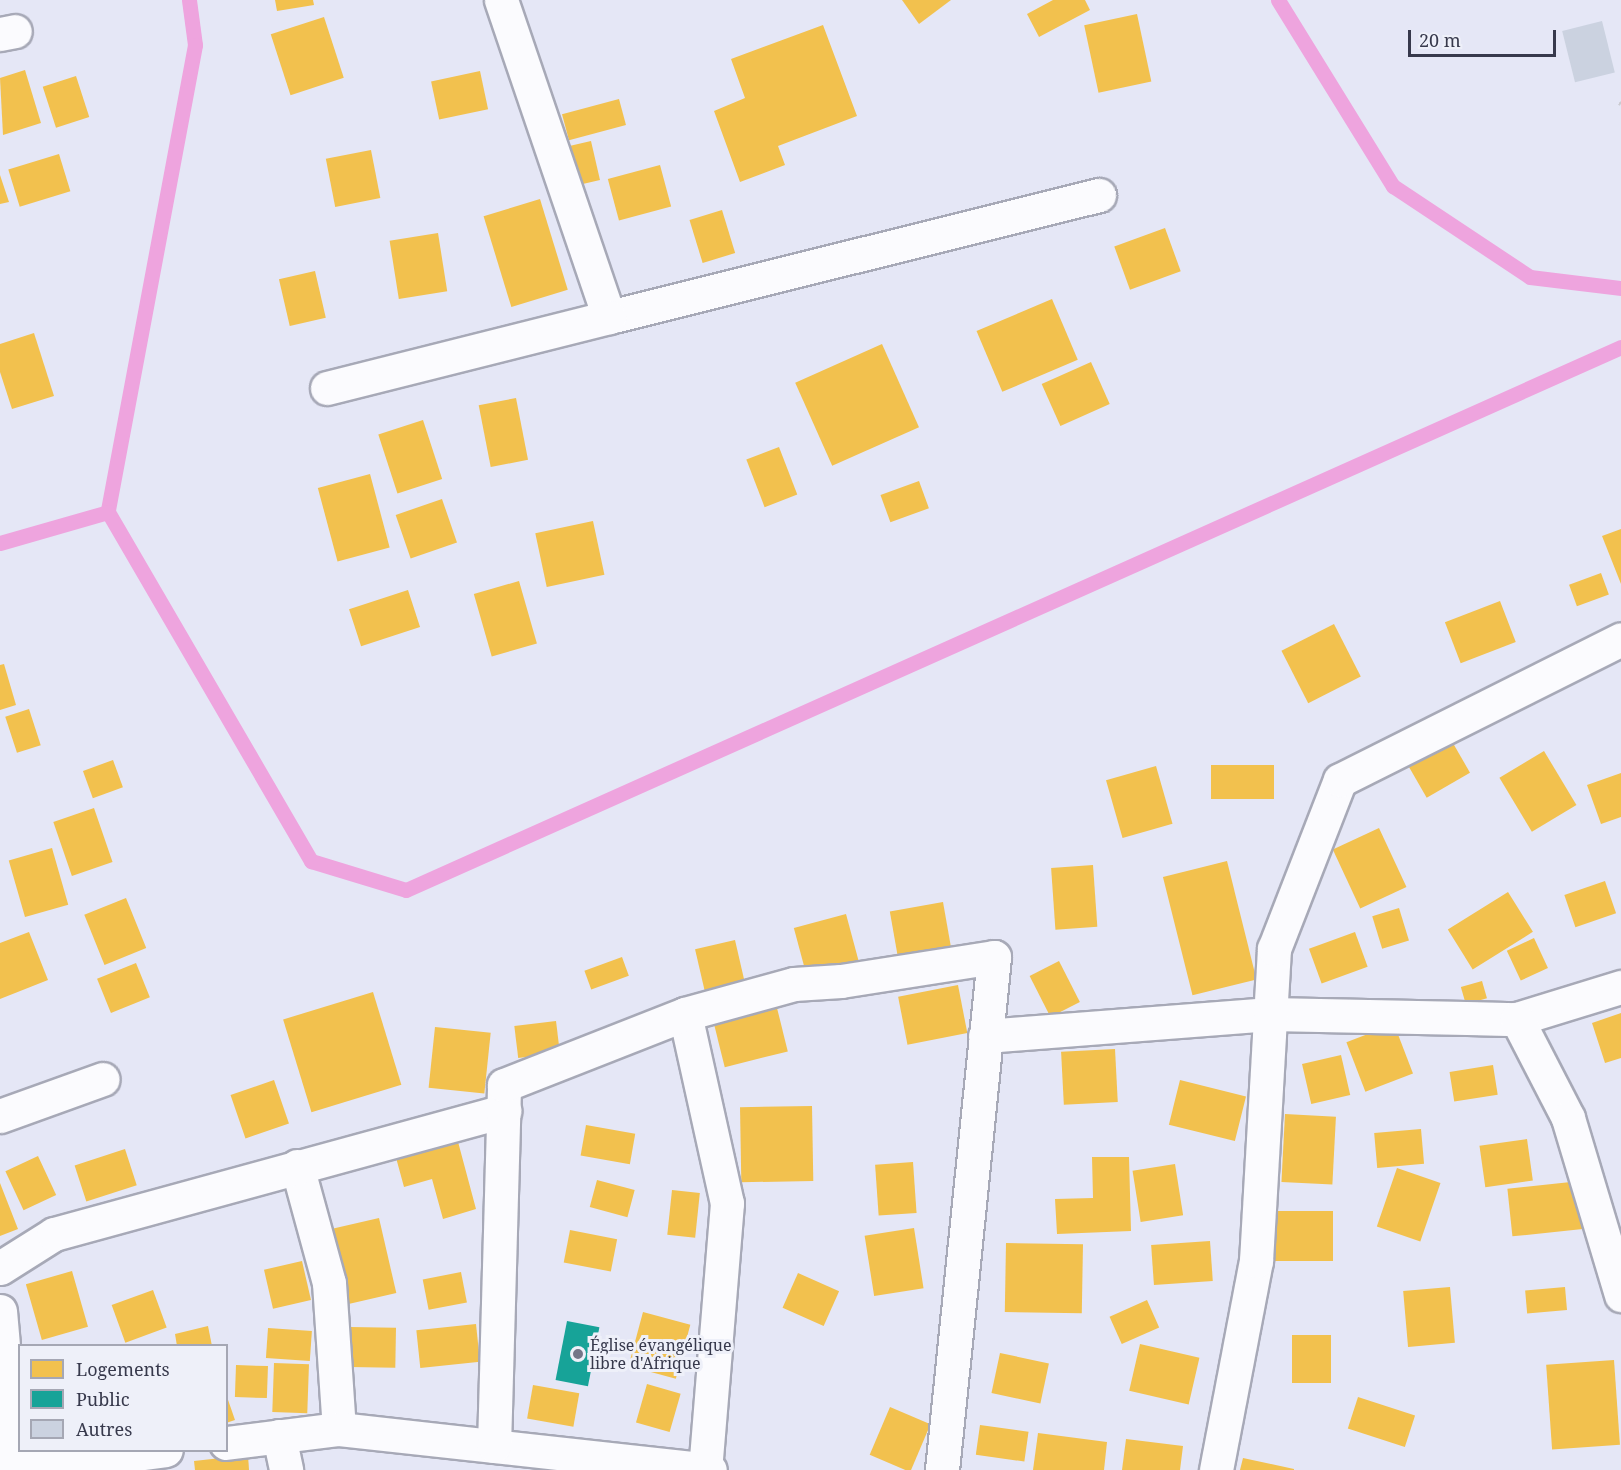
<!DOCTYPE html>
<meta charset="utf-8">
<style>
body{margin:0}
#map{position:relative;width:1621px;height:1470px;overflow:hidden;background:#e5e7f6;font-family:"Noto Serif",serif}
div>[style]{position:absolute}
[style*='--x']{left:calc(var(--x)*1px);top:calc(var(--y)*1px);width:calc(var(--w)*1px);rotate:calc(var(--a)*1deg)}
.homes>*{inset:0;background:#f2c14e;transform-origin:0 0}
.public>*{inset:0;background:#17a398;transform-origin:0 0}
.stream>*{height:15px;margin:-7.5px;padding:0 7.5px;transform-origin:7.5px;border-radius:7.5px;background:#eea4de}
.building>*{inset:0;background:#cbd2e0;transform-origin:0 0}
.path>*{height:4px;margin-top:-2px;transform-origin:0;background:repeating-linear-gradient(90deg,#cbcbd1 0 4.5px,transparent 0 7.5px)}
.roads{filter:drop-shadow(2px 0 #a7a9b7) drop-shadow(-2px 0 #a7a9b7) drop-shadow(0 2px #a7a9b7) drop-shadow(0 -2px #a7a9b7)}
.minor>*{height:33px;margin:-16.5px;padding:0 16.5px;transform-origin:16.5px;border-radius:16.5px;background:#fbfbfe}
.dots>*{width:16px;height:16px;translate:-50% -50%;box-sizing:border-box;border:3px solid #eef0f9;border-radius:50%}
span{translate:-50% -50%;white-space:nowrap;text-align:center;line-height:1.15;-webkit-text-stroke:6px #eef0f9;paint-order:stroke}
.poi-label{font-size:16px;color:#37394c}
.left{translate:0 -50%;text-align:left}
.legend{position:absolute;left:18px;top:1344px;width:210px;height:108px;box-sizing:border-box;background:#eef0f9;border:2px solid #a5a7b4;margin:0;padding:8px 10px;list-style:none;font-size:18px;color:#37394c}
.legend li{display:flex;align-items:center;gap:12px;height:30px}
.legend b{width:30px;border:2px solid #a5a7b4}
.scale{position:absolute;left:1408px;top:30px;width:148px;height:27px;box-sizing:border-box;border:3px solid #37394c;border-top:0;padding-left:8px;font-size:18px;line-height:21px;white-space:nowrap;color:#37394c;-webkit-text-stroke:4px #eef0f9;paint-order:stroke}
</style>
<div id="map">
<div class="homes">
<i style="clip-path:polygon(275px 0,313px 0,314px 5px,277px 11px)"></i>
<i style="clip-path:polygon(902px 0,951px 0,919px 24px)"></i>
<i style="clip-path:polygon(1053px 0,1085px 0,1090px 10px,1039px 37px,1027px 14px)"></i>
<i style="left:1137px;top:14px;width:69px;height:54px;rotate:78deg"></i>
<i style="left:324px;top:17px;width:64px;height:56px;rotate:72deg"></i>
<i style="clip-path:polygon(823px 25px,857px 116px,778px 146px,785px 165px,740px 182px,714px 111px,745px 98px,731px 59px)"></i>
<i style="clip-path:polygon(25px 70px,41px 123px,3px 135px,0 78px)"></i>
<i style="left:480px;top:71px;width:39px;height:50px;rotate:78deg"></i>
<i style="left:76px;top:76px;width:43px;height:35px;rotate:72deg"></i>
<i style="left:619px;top:99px;width:27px;height:59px;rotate:75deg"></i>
<i style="left:591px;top:141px;width:40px;height:31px;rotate:77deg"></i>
<i style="left:371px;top:150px;width:49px;height:46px;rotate:79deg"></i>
<i style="left:59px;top:154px;width:39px;height:53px;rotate:73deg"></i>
<i style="left:660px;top:165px;width:43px;height:54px;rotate:75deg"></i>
<i style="clip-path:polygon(0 175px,9px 202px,0 204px)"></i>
<i style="left:540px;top:199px;width:95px;height:59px;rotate:73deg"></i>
<i style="left:722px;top:210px;width:45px;height:34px;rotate:73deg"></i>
<i style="left:1165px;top:228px;width:46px;height:54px;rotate:70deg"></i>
<i style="left:438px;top:233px;width:59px;height:49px;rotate:81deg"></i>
<i style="left:315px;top:271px;width:48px;height:37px;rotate:77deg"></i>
<i style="left:1052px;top:299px;width:66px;height:82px;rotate:67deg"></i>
<i style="clip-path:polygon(34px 333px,54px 396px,12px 409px,0 372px,0 344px)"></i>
<i style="left:882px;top:344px;width:91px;height:95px;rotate:66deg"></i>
<i style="left:1091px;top:362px;width:46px;height:54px;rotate:66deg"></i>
<i style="left:516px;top:398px;width:63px;height:38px;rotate:79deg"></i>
<i style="left:423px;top:420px;width:62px;height:47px;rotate:72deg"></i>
<i style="left:779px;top:447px;width:51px;height:35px;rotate:69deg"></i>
<i style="left:370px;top:474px;width:76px;height:54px;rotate:75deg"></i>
<i style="left:919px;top:481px;width:29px;height:41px;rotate:70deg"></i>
<i style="left:442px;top:499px;width:46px;height:49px;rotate:71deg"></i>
<i style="left:593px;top:521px;width:55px;height:59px;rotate:78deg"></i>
<i style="clip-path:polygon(1621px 529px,1621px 584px,1602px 536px)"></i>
<i style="left:1601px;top:573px;width:23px;height:34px;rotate:70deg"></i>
<i style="left:519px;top:581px;width:65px;height:47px;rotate:74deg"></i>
<i style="left:408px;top:590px;width:39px;height:62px;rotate:72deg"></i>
<i style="left:1500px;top:601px;width:44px;height:59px;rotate:69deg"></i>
<i style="left:1334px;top:624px;width:59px;height:59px;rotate:63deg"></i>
<i style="clip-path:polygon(4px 664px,16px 705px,0 710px,0 665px)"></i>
<i style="left:29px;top:709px;width:38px;height:25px;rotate:72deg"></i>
<i style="left:1450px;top:738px;width:40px;height:50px;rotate:60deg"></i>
<i style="left:1544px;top:751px;width:63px;height:52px;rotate:59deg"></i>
<i style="left:113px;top:760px;width:29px;height:32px;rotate:70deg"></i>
<i style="left:1274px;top:765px;width:34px;height:63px;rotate:90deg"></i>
<i style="left:1156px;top:766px;width:60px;height:52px;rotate:74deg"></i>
<i style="clip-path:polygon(1621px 773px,1621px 817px,1601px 824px,1587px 785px)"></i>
<i style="left:94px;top:808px;width:57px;height:43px;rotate:71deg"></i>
<i style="left:1379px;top:828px;width:65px;height:51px;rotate:65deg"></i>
<i style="left:52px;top:848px;width:59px;height:45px;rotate:74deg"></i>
<i style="left:1227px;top:861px;width:122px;height:66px;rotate:76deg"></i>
<i style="left:1093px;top:865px;width:62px;height:42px;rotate:86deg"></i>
<i style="left:1605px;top:881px;width:34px;height:43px;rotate:71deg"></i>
<i style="left:1508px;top:892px;width:47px;height:71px;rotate:58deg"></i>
<i style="left:126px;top:898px;width:54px;height:45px;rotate:68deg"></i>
<i style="left:943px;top:902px;width:47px;height:54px;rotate:80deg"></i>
<i style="left:1399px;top:908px;width:34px;height:28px;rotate:73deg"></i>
<i style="left:846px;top:914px;width:48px;height:54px;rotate:75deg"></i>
<i style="clip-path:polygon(29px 932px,48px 980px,0 999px,0 943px)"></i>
<i style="left:1355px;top:932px;width:37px;height:49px;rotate:70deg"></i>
<i style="left:1534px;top:938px;width:33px;height:30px;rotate:65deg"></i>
<i style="left:735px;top:940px;width:43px;height:41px;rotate:77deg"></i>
<i style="left:622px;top:957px;width:20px;height:40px;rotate:70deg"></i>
<i style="left:1059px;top:961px;width:46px;height:33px;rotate:63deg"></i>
<i style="left:136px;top:963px;width:37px;height:42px;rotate:68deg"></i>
<i style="left:1482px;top:981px;width:18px;height:22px;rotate:74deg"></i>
<i style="left:958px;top:985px;width:49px;height:61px;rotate:79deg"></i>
<i style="left:373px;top:992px;width:97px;height:94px;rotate:73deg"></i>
<i style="left:775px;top:1000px;width:53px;height:65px;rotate:76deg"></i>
<i style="clip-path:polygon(1621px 1013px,1621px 1058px,1605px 1063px,1592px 1023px)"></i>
<i style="left:556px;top:1021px;width:32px;height:42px;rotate:83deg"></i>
<i style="left:1394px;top:1024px;width:53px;height:51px;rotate:69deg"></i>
<i style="left:435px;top:1027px;width:56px;height:61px;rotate:6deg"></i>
<i style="left:1115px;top:1049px;width:53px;height:54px;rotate:87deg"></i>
<i style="left:1341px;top:1055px;width:41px;height:40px;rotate:77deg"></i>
<i style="left:1493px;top:1065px;width:30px;height:44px;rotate:81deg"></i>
<i style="left:274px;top:1080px;width:46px;height:46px;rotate:71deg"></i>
<i style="left:1180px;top:1080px;width:68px;height:46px;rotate:14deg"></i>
<i style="left:812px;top:1106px;width:75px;height:72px;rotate:89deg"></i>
<i style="left:1285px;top:1114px;width:51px;height:68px;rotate:3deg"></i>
<i style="left:586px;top:1125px;width:50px;height:31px;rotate:10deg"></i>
<i style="left:1421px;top:1129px;width:35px;height:47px;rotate:85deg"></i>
<i style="clip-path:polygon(457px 1138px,476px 1209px,443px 1219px,432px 1179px,404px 1187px,395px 1154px)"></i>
<i style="left:1527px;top:1139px;width:42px;height:48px;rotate:82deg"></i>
<i style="left:125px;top:1149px;width:38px;height:53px;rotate:72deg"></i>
<i style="left:38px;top:1156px;width:43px;height:36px;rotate:65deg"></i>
<i style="clip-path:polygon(1092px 1157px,1129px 1157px,1131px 1231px,1057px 1234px,1055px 1199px,1093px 1198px)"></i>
<i style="left:913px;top:1162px;width:51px;height:38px;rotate:86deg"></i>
<i style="left:1175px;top:1164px;width:52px;height:43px;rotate:81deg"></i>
<i style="left:1397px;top:1168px;width:46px;height:62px;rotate:19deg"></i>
<i style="left:597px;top:1180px;width:39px;height:28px;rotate:15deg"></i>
<i style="left:1580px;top:1181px;width:48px;height:73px;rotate:84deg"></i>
<i style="clip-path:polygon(0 1183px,18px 1229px,0 1236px)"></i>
<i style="left:672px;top:1190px;width:28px;height:45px;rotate:6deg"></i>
<i style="left:1272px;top:1211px;width:61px;height:50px"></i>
<i style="left:379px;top:1218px;width:77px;height:49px;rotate:77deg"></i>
<i style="left:914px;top:1228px;width:61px;height:50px;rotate:81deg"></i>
<i style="left:570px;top:1230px;width:48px;height:33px;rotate:11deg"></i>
<i style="left:1210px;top:1241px;width:40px;height:59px;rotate:86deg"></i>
<i style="left:1006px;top:1243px;width:77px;height:69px;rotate:1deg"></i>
<i style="left:302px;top:1261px;width:40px;height:39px;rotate:77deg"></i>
<i style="left:72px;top:1271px;width:58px;height:48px;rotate:74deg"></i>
<i style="left:461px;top:1272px;width:31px;height:39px;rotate:79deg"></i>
<i style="left:798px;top:1273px;width:45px;height:38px;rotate:24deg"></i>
<i style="left:1450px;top:1287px;width:56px;height:47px;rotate:85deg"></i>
<i style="left:1565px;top:1287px;width:23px;height:40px;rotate:85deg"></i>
<i style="left:153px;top:1290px;width:40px;height:44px;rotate:70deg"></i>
<i style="left:1147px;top:1300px;width:30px;height:41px;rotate:66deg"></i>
<i style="left:643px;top:1312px;width:49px;height:56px;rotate:15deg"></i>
<i style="left:476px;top:1324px;width:38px;height:60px;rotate:84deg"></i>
<i style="clip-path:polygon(208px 1326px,212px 1346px,177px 1346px,175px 1334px)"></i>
<i style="left:350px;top:1327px;width:46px;height:40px;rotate:1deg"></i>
<i style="left:268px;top:1328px;width:44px;height:30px;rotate:4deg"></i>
<i style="left:1292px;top:1335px;width:39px;height:48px"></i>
<i style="left:1140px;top:1344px;width:61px;height:48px;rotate:13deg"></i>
<i style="left:1000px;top:1353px;width:50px;height:41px;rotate:12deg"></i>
<i style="left:1614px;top:1360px;width:85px;height:68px;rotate:86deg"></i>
<i style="left:274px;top:1363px;width:35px;height:49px;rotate:2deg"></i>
<i style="left:236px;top:1365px;width:32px;height:32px;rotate:2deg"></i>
<i style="left:647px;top:1384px;width:35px;height:40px;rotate:16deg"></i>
<i style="left:533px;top:1385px;width:47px;height:34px;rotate:10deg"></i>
<i style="clip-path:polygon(226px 1394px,235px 1420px,226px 1423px)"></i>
<i style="left:1358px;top:1397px;width:60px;height:33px;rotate:18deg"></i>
<i style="left:890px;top:1407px;width:44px;height:52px;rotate:23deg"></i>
<i style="left:980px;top:1425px;width:49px;height:30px;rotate:8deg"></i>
<i style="clip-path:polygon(1038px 1433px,1107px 1442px,1104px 1470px,1033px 1470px)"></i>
<i style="clip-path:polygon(1126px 1439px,1183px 1446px,1180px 1470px,1122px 1470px)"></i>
<i style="clip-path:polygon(248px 1455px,249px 1470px,195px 1470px,194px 1461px)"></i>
<i style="clip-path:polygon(1243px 1458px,1294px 1469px,1294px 1470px,1240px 1470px)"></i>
</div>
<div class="public">
<i style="left:567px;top:1321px;width:33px;height:60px;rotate:11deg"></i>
</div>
<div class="stream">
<i style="--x:189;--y:0;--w:45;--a:82.4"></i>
<i style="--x:195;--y:45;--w:475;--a:100.6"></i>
<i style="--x:108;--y:512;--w:404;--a:59.8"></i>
<i style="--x:311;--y:861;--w:99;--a:17"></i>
<i style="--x:406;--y:890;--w:1331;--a:-24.08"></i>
<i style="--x:1278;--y:0;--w:219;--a:58.3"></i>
<i style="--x:1393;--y:186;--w:164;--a:33.6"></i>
<i style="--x:1530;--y:277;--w:92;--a:6.9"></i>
<i style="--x:0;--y:543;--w:112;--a:-16"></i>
</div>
<div class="building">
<i style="left:1602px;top:21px;width:53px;height:41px;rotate:76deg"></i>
</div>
<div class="path">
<i style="--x:1619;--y:103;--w:2;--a:27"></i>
</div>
<div class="roads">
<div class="minor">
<i style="--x:501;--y:0;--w:335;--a:71.2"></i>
<i style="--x:609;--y:317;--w:505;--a:-13.98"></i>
<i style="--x:0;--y:34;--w:15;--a:-11"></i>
<i style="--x:327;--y:388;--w:291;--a:-14.1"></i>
<i style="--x:685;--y:1014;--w:194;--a:77.5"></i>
<i style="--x:727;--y:1203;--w:267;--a:94.7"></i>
<i style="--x:1517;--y:1019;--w:109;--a:-17.1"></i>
<i style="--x:985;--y:1036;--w:286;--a:-4.4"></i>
<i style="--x:1270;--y:1014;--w:247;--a:1.2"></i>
<i style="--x:1517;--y:1019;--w:111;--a:62.7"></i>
<i style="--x:1568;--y:1118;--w:185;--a:73.3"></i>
<i style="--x:0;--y:1116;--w:109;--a:-19.8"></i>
<i style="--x:297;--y:1166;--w:121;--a:74.7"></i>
<i style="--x:329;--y:1283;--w:146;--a:86.1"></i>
<i style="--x:0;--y:1268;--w:64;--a:-32.2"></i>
<i style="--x:54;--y:1234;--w:467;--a:-15.3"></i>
<i style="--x:0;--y:1311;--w:160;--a:85"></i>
<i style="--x:279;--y:1436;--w:35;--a:78"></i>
<i style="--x:226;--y:1443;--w:114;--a:-7.1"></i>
<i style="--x:339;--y:1429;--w:373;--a:6.3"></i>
<i style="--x:494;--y:1446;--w:361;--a:-88.4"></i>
<i style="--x:504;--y:1085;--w:194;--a:-21.4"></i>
<i style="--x:685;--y:1014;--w:113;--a:-15.4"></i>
<i style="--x:794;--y:984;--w:47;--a:-3.7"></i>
<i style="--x:841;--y:981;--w:155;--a:-8.9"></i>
<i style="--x:994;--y:957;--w:516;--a:95.79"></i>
<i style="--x:14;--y:1470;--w:153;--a:-7.5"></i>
<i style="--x:1216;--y:1470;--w:213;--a:-79.2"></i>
<i style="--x:1256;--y:1261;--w:313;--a:-86.7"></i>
<i style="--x:1274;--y:949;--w:181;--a:-68.7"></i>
<i style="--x:1340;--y:780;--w:314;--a:-26.6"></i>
</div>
</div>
<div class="dots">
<i style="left:578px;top:1354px;background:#747688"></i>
</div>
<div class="poi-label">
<span class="left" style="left:590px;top:1354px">Église évangélique<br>libre d'Afrique</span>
</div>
<ul class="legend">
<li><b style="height:16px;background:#f2c14e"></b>Logements</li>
<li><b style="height:16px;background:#17a398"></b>Public</li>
<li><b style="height:16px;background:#cbd2e0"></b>Autres</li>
</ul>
<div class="scale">20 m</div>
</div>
